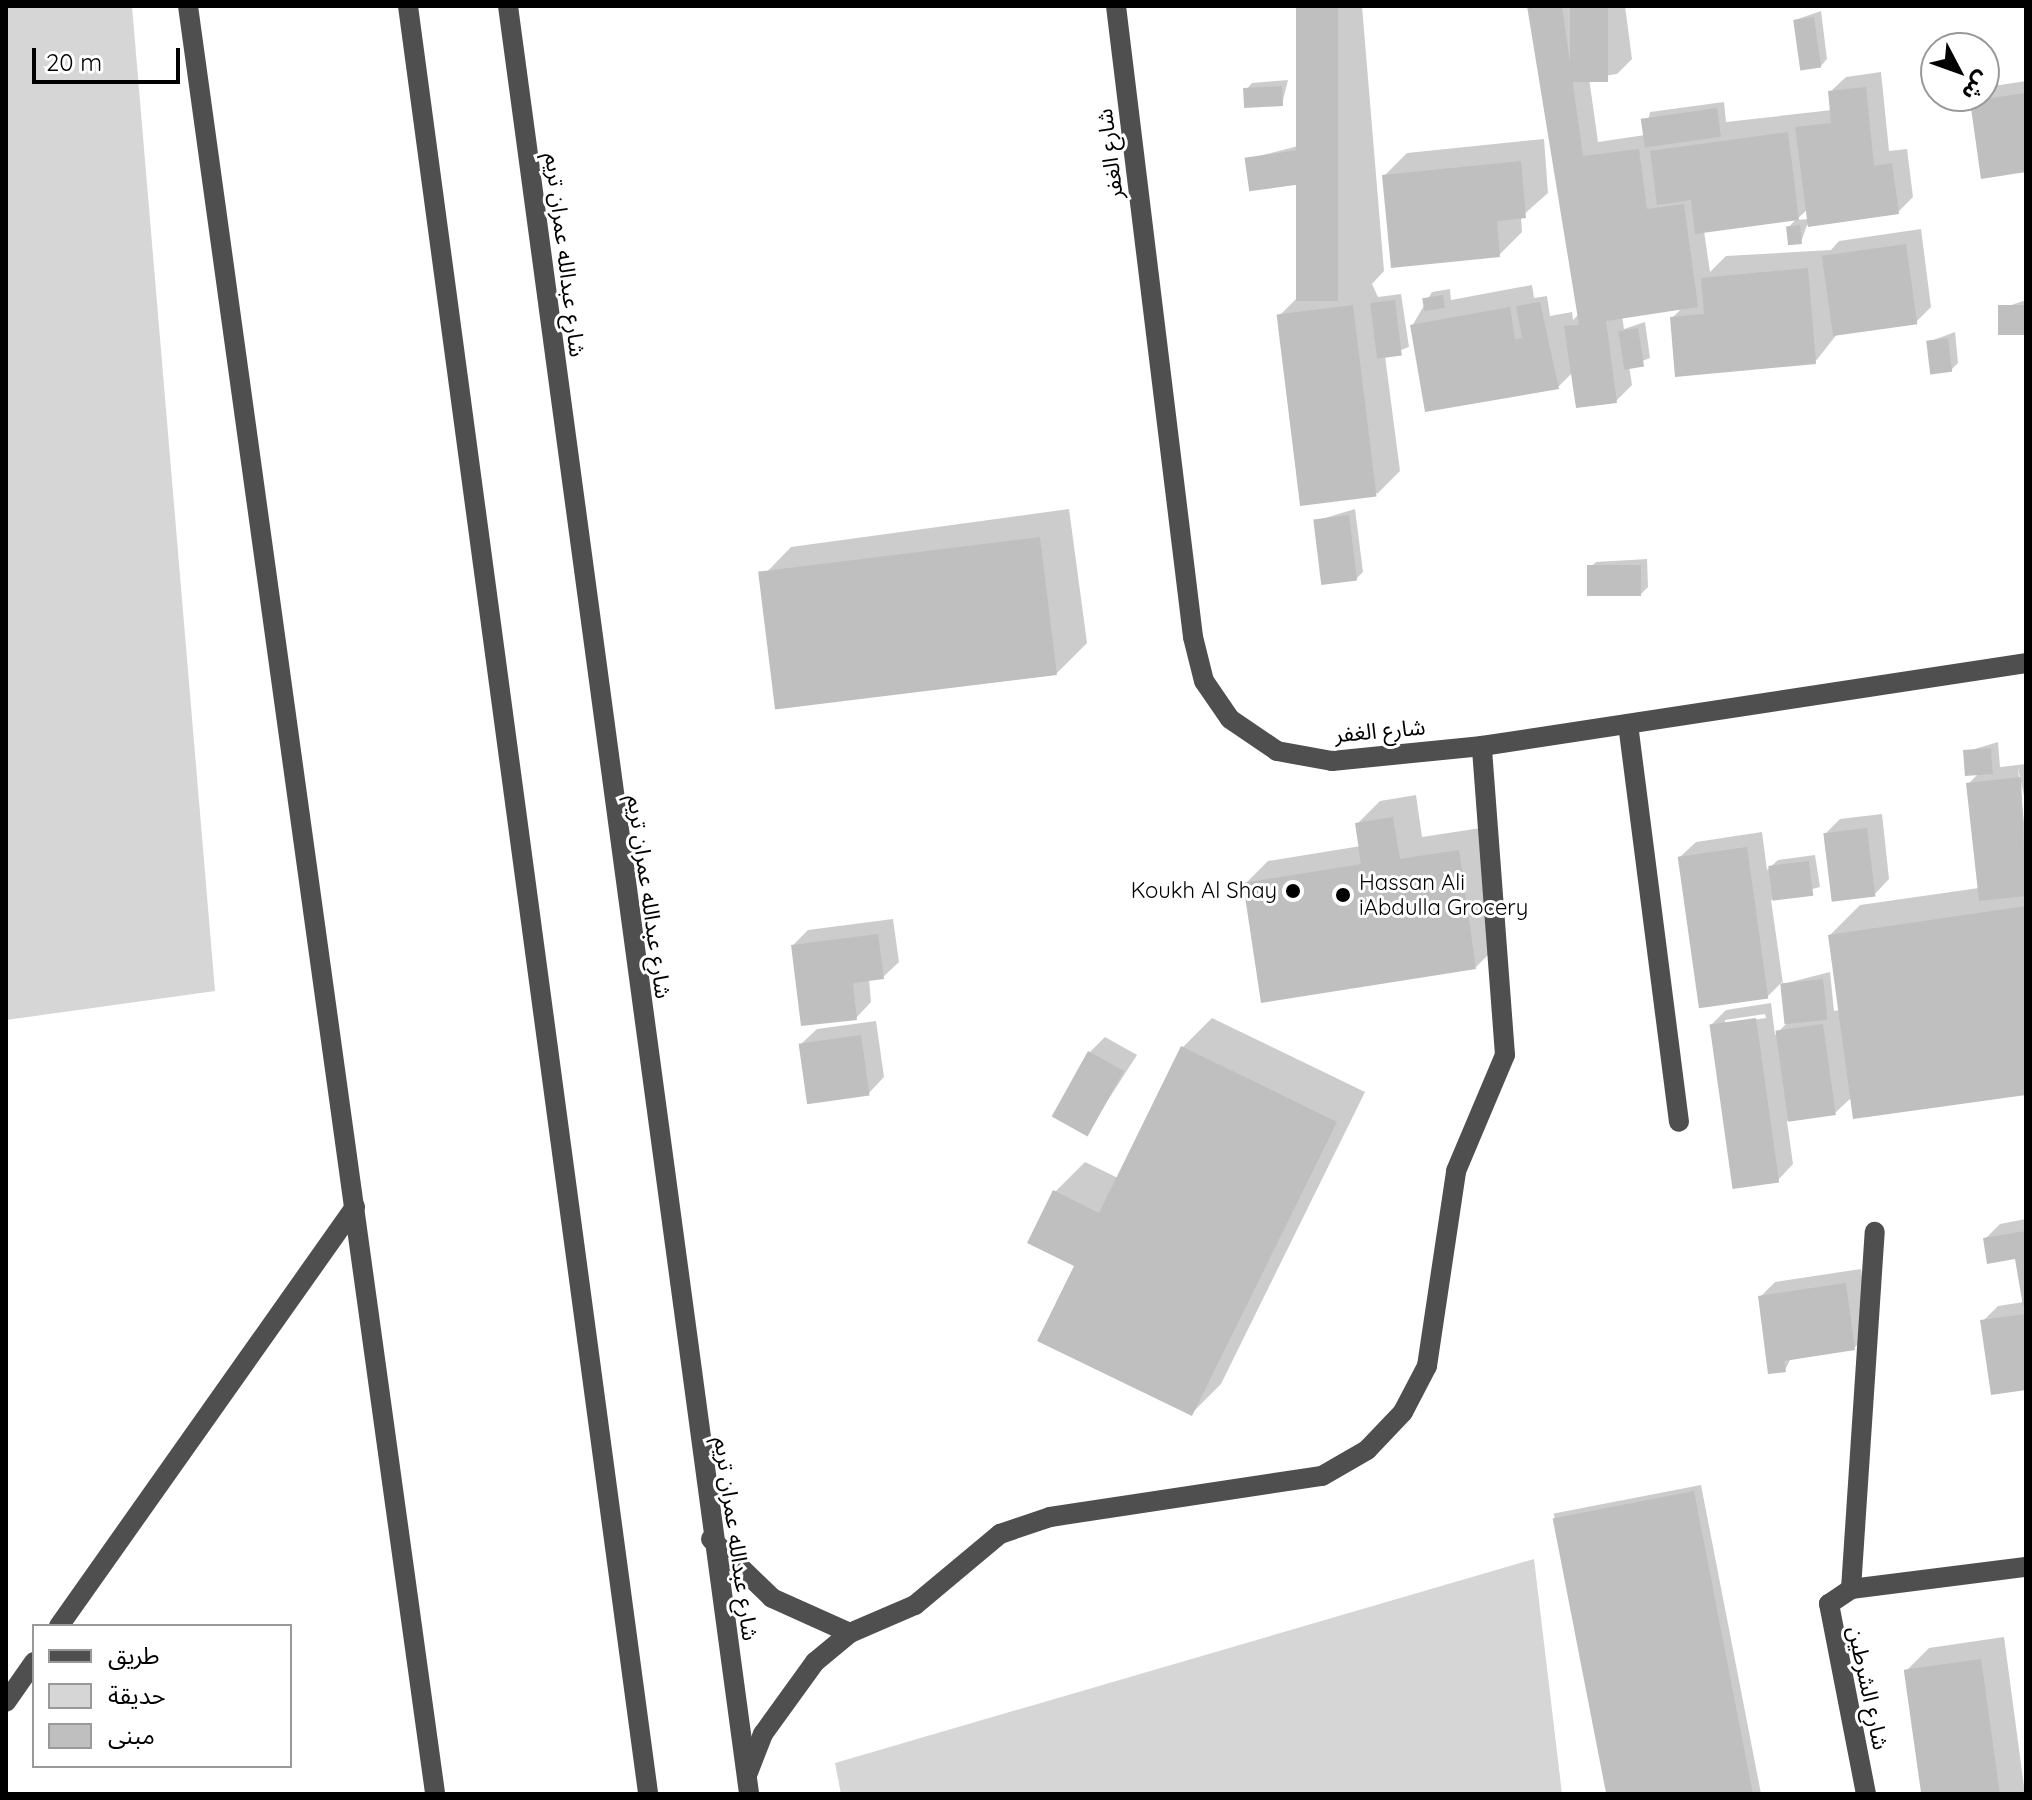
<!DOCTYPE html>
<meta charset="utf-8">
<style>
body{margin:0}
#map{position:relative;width:2032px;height:1800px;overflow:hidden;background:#fff;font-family:Quicksand,"Noto Sans Arabic",sans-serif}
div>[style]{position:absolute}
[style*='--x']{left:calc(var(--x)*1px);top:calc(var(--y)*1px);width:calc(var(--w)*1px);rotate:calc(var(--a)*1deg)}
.green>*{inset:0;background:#d6d6d6}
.shadow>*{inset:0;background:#0003;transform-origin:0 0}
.building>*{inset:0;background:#bfbfbf;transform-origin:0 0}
.minor>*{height:20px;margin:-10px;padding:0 10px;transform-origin:10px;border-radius:10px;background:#4f4f4f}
.dots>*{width:22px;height:22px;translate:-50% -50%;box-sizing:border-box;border:4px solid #fff;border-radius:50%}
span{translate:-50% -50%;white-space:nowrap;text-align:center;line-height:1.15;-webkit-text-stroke:6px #fff;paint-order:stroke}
.street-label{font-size:22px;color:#000}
.poi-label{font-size:22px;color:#000}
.left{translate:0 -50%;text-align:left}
.right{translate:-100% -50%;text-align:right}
.frame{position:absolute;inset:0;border:8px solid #000;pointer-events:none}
.legend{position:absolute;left:32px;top:1624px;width:260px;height:144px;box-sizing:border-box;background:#fff;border:2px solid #999;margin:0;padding:10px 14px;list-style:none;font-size:24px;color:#000}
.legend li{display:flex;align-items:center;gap:16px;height:40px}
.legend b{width:40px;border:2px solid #999}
.north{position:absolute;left:1920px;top:32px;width:80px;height:80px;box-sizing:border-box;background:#fff;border:2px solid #999;border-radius:50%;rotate:131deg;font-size:22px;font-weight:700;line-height:32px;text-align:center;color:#000}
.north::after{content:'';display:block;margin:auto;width:28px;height:36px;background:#000;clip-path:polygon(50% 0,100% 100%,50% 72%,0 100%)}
.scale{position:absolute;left:32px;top:48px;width:148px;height:36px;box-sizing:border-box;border:4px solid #000;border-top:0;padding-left:10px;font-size:24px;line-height:28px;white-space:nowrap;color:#000;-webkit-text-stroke:6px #fff;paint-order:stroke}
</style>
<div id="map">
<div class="green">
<i style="clip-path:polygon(6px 6px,132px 6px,215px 991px,6px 1020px)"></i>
<i style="clip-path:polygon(1534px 1559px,1562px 1794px,841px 1794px,835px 1763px)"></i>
</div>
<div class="shadow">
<i style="clip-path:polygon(1298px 6px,1362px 6px,1384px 271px,1372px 284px,1378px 297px,1401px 294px,1409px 347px,1385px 356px,1400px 471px,1377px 494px,1279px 316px,1302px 293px,1322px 291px,1312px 173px,1303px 182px,1247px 159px,1306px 144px,1311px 157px)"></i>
<i style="clip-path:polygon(evenodd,1530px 6px,1625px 6px,1632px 59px,1617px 74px,1589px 78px,1598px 142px,1645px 135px,1650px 112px,1724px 102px,1726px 122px,1832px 110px,1830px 92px,1846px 77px,1881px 72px,1889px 151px,1907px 149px,1913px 197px,1898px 212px,1807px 225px,1801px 242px,1788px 228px,1797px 218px,1704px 231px,1710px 272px,1726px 256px,1831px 250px,1839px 241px,1921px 229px,1931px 307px,1916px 322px,1838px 333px,1815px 362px,1672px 318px,1682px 308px,1622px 316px,1624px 329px,1645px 322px,1650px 358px,1629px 366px,1632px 385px,1616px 401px,1573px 372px,1558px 387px,1412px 326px,1432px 292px,1450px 289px,1451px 300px,1532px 285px,1534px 298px,1547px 296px,1550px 316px,1572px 312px,1573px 320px,1579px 314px,1530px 6px,1808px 209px,1809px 219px,1796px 220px,1808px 209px)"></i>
<i style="clip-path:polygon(1821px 11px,1827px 59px,1820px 67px,1795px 20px)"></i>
<i style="clip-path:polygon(1288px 80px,1282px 104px,1245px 91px,1252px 83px)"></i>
<i style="clip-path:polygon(2026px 81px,2026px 170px,1972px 102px,1987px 87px)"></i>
<i style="clip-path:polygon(1544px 139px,1548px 193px,1521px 217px,1522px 232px,1499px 255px,1384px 176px,1407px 153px)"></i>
<i style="clip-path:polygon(2026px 300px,2026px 333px,2000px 309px)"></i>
<i style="clip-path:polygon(1955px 332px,1958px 363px,1951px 370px,1928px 342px)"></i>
<i style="clip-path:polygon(1069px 509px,1087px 643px,1057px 673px,762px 577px,791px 547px)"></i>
<i style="clip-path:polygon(1355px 509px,1363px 572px,1356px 579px,1315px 521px)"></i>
<i style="clip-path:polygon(1647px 559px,1648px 587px,1641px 594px,1589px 569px,1596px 562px)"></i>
<i style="clip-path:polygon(evenodd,1998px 742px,2000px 767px,2026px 764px,2026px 805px,2018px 768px,2026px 840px,2026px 1093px,1852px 1097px,1835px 1113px,1787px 1121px,1793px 1164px,1778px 1180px,1711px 1025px,1726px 1010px,1771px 1003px,1775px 1035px,1786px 1024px,1782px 982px,1767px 997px,1680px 857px,1696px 842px,1762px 832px,1767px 870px,1778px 860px,1815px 855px,1820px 887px,1771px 900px,1783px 984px,1830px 972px,1834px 1011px,1840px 1010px,1830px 935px,1860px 905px,1979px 888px,1968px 784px,1978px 774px,1965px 752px,1998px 742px,1765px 1014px,1766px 1018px,1725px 1024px,1725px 1020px,1765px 1014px)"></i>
<i style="clip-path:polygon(1416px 795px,1422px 837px,1481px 828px,1499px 944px,1476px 967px,1245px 884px,1268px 861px,1361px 846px,1357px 824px,1380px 801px)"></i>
<i style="clip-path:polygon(1882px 814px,1889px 879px,1874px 895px,1825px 834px,1840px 819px)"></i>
<i style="clip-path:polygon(893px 919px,899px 962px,883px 977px,869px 979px,871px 1002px,856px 1018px,793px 945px,808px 930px)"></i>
<i style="clip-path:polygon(1212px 1018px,1365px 1092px,1221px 1384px,1191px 1414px,1077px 1266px,1055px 1192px,1085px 1162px,1118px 1178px,1183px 1047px)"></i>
<i style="clip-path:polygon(876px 1021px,884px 1077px,869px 1093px,801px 1044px,817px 1029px)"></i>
<i style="clip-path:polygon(1105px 1037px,1137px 1055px,1086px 1134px,1090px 1052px)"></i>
<i style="clip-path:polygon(2026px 1219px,2026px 1388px,1983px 1321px,1998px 1306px,2024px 1302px,2017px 1257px,1985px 1239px,2000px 1224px)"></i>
<i style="clip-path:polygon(1861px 1269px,1869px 1333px,1854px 1348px,1791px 1358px,1785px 1370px,1760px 1297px,1775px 1282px)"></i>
<i style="left:1701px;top:1485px;width:314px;height:150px;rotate:79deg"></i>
<i style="clip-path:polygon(2004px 1637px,2025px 1794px,1923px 1794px,1906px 1671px,1929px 1648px)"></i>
</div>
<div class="building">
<i style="left:1296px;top:6px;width:42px;height:295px"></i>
<i style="clip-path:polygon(1527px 6px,1562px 6px,1583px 156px,1639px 149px,1647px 209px,1684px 204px,1698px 307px,1606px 321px,1617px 403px,1576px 408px,1564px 326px,1579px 325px)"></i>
<i style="left:1570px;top:6px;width:38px;height:76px"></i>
<i style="left:1814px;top:17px;width:51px;height:21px;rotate:82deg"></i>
<i style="left:1282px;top:86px;width:20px;height:39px;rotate:87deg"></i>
<i style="clip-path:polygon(1866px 87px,1874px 166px,1892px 163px,1899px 214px,1808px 227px,1795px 127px,1831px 123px,1828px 91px)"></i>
<i style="clip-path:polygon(2026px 93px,2026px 172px,1981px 179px,1970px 101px)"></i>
<i style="left:1717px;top:108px;width:29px;height:77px;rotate:82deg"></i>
<i style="clip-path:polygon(1788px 132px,1799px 220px,1695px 234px,1691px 200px,1657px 205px,1650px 151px)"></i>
<i style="left:1299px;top:150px;width:34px;height:55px;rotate:82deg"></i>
<i style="clip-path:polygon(1521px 161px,1526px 218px,1497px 221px,1500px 257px,1391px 268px,1382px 175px)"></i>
<i style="left:1800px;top:225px;width:19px;height:14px;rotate:84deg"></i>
<i style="left:1906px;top:244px;width:81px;height:85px;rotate:82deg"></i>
<i style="clip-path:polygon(1808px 268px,1816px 364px,1675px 377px,1670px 317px,1704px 314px,1701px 278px)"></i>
<i style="left:1443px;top:295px;width:13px;height:21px;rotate:81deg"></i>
<i style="left:1395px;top:300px;width:56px;height:25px;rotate:83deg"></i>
<i style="clip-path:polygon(1540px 302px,1559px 389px,1425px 412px,1410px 325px,1510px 307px,1515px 339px,1522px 338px,1516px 306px)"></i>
<i style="left:1353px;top:305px;width:193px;height:77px;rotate:83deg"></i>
<i style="left:2026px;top:305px;width:30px;height:28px;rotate:90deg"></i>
<i style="left:1638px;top:328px;width:39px;height:20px;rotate:81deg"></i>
<i style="left:1948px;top:338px;width:34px;height:22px;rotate:83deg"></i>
<i style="left:1349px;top:515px;width:66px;height:36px;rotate:83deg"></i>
<i style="left:1040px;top:537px;width:139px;height:284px;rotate:83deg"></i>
<i style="left:1641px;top:565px;width:31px;height:54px;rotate:90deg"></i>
<i style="left:1991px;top:748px;width:26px;height:28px;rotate:86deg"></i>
<i style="clip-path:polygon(2021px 777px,2026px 896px,1979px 901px,1966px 783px)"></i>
<i style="clip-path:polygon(1393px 817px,1400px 859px,1459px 850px,1476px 969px,1261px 1003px,1243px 883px,1361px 864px,1355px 823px)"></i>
<i style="left:1867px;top:828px;width:69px;height:44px;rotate:83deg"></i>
<i style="left:1747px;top:847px;width:153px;height:70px;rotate:82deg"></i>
<i style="left:1809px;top:861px;width:35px;height:41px;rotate:83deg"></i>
<i style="clip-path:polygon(2026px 906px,2026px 1095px,1853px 1119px,1828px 935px)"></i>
<i style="clip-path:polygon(878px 934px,884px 979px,853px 983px,857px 1020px,801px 1026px,791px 945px)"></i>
<i style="left:1823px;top:979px;width:41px;height:43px;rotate:84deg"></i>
<i style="left:1756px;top:1018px;width:166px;height:47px;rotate:82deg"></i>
<i style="left:1823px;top:1024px;width:92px;height:48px;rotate:82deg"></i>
<i style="left:861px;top:1035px;width:61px;height:63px;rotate:82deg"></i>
<i style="clip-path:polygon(1181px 1046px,1337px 1122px,1192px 1416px,1037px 1341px,1074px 1266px,1027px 1243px,1053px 1190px,1099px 1213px)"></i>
<i style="left:1088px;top:1051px;width:41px;height:75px;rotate:29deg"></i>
<i style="clip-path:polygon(2026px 1231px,2026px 1305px,2023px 1306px,2015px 1259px,1987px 1264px,1983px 1238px)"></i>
<i style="clip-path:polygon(1846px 1283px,1855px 1350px,1784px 1361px,1786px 1372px,1768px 1374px,1758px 1296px)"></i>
<i style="clip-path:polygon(2026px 1314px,2026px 1390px,1991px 1395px,1980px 1320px)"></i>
<i style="left:1694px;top:1491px;width:308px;height:144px;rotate:79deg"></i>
<i style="left:1981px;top:1659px;width:136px;height:78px;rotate:82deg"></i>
</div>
<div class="minor">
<i style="--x:188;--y:6;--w:1805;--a:82.13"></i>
<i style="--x:408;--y:6;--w:1804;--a:82.35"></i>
<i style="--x:508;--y:6;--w:1804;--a:82.32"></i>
<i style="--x:1116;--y:6;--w:636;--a:83.04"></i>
<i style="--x:1193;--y:637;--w:45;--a:76"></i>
<i style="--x:1204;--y:681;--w:46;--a:55.6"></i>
<i style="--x:1230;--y:719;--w:57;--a:34.2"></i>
<i style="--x:1277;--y:751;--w:56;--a:10.3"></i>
<i style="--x:1332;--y:761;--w:151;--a:-5.7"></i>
<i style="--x:1482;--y:746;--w:550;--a:-8.67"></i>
<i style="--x:1628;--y:724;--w:401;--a:82.7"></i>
<i style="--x:711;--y:1539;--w:85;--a:44"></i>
<i style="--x:772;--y:1598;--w:85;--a:24.2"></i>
<i style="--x:1851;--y:1589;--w:358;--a:-86.2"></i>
<i style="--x:59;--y:1626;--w:513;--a:-54.76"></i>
<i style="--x:6;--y:1702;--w:49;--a:-55"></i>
<i style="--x:747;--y:1775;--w:44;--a:-68.7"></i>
<i style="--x:763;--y:1734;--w:89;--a:-54.2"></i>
<i style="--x:815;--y:1662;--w:45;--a:-39.6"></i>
<i style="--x:850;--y:1633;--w:71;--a:-23.3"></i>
<i style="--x:915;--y:1605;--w:111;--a:-39.9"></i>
<i style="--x:1000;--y:1534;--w:53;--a:-18.8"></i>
<i style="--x:1050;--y:1517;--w:275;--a:-8.6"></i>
<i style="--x:1322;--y:1476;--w:52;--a:-30"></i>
<i style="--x:1367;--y:1450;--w:52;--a:-46.5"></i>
<i style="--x:1403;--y:1412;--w:52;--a:-62.4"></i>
<i style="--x:1427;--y:1366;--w:197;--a:-81.5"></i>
<i style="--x:1456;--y:1171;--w:126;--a:-67.1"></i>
<i style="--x:1505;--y:1055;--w:310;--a:-94.3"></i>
<i style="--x:1866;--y:1794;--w:194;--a:-101"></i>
<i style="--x:1829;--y:1604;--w:27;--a:-34"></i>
<i style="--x:1851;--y:1589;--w:176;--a:-7.2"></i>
</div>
<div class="dots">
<i style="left:1293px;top:891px;background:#000"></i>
<i style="left:1343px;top:895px;background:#000"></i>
</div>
<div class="street-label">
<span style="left:1110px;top:154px;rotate:-97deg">شارع الغفر</span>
<span style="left:565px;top:255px;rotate:83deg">شارع عبدالله عمران تريم</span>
<span style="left:1380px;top:731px;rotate:-5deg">شارع الغفر</span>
<span style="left:649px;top:897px;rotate:82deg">شارع عبدالله عمران تريم</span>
<span style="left:736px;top:1539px;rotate:82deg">شارع عبدالله عمران تريم</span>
<span style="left:1868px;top:1688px;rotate:78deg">شارع الشرطين</span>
</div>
<div class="poi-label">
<span class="left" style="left:1359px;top:895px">Hassan Ali<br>iAbdulla Grocery</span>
<span class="right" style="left:1277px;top:891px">Koukh Al Shay</span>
</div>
<div class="frame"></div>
<ul class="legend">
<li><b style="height:10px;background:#4f4f4f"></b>طريق</li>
<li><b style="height:22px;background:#d6d6d6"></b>حديقة</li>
<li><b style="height:22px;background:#bfbfbf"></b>مبنى</li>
</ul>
<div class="north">ش</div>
<div class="scale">20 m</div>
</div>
